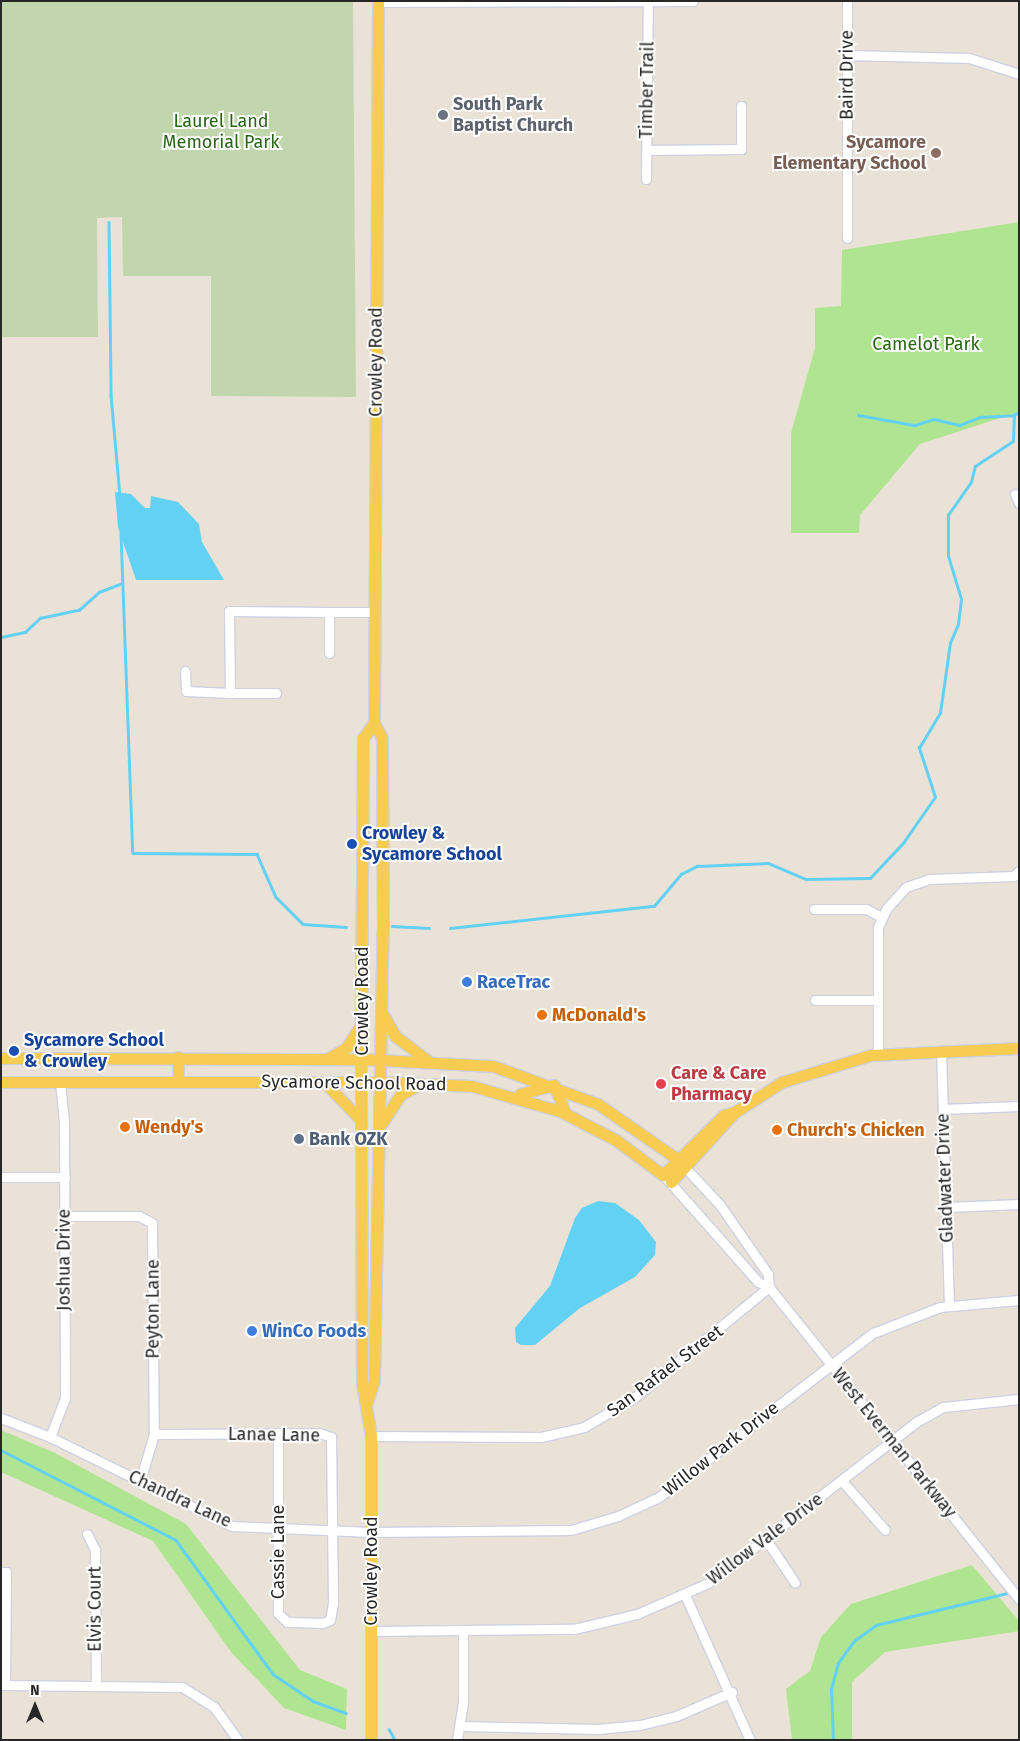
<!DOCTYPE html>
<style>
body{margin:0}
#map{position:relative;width:1020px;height:1741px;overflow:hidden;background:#ebe2d7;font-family:"Fira Sans",sans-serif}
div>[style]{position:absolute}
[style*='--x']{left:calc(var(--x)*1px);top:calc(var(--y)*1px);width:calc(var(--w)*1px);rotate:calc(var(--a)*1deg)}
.green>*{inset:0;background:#afe590}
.cemetery>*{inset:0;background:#c2d6ad}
.water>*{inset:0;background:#63d1f4}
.stream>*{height:2.5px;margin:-1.25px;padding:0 1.25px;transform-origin:1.25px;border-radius:1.25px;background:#63d1f4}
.roads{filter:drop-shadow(1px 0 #cdd1e2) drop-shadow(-1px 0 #cdd1e2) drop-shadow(0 1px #cdd1e2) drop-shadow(0 -1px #cdd1e2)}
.minor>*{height:9px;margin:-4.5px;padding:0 4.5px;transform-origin:4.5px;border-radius:4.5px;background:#fff}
.major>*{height:11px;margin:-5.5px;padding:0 5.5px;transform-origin:5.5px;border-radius:5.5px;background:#f7cc50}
.dots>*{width:14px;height:14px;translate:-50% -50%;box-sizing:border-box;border:2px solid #fff;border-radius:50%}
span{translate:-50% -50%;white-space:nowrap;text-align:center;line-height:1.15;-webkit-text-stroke:4px #fff;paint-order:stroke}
.street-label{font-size:18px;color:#272727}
.worship-label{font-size:18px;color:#5b616d;font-weight:700}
.left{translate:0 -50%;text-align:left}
.park-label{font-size:18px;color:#286615}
.education-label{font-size:18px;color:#785e54;font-weight:700}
.right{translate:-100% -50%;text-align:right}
.transit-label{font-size:18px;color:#164399;font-weight:700}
.shop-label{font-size:18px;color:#366cbe;font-weight:700}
.food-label{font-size:18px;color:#c56008;font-weight:700}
.health-label{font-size:18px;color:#be3a42;font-weight:700}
.service-label{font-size:18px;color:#4e5e75;font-weight:700}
.frame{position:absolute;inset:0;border:2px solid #272727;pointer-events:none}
.north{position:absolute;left:10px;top:1681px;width:50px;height:50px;-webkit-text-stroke:4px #fff;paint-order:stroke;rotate:0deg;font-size:14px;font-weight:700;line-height:20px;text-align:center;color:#272727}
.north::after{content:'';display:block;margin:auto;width:18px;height:22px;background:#272727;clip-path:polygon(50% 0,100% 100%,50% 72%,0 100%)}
</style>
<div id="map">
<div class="green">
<i style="clip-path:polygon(1019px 222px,1019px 412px,920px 444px,860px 515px,859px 533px,791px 533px,791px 433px,815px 348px,815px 308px,841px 306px,842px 250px)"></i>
<i style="clip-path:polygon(1px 1430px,55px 1453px,186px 1524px,300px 1670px,347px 1689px,346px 1730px,284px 1708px,231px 1652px,153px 1541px,1px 1472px)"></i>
<i style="clip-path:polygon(972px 1565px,1019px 1621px,1019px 1631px,885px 1652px,852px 1682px,852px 1740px,792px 1740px,786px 1689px,810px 1671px,821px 1637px,851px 1604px)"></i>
</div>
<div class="cemetery">
<i style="clip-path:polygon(1px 1px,353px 1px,356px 397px,211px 396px,211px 276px,123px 276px,122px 217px,97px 218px,98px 337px,1px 337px)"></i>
</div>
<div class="water">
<i style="clip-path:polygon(115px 492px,131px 494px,145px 508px,150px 508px,151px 496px,178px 502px,199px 524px,202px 542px,224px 580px,136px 580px,118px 527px)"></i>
<i style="clip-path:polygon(598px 1201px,615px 1203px,639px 1220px,656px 1242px,655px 1255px,635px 1277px,580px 1308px,535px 1345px,521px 1345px,516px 1342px,515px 1328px,550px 1286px,575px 1218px,582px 1208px)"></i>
</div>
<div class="stream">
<i style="--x:109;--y:222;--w:173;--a:89.3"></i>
<i style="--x:111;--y:395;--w:100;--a:84.9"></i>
<i style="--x:858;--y:415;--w:58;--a:10"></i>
<i style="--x:915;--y:425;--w:20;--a:-18"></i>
<i style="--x:934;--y:419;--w:27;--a:13"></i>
<i style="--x:960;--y:425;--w:22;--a:-22"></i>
<i style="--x:980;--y:417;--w:34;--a:-3"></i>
<i style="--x:121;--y:533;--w:320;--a:87.9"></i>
<i style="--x:133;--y:853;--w:124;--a:0.5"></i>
<i style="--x:257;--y:854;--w:47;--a:66.2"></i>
<i style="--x:276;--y:897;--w:38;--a:45"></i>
<i style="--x:303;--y:924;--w:43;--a:4"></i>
<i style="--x:1;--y:637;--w:25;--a:-12"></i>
<i style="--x:25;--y:632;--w:21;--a:-43"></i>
<i style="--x:40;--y:618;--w:40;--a:-12"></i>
<i style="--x:79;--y:610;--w:27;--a:-42"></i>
<i style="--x:99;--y:592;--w:25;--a:-21"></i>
<i style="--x:392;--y:926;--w:37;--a:3"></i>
<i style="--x:450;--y:928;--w:205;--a:-6.2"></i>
<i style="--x:654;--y:906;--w:42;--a:-49.8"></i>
<i style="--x:681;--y:874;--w:18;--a:-27"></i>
<i style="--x:697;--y:866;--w:71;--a:-2.4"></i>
<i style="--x:768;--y:863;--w:41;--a:22.8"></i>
<i style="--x:806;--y:879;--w:64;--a:-0.9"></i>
<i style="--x:870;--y:878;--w:48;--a:-46.7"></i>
<i style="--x:903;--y:843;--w:56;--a:-55.2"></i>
<i style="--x:935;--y:797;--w:52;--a:-108.1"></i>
<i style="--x:919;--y:748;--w:41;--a:-59"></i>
<i style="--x:940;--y:713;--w:71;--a:-81.9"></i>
<i style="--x:950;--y:643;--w:21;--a:-67"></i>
<i style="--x:958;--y:624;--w:25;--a:-83"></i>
<i style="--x:961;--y:599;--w:45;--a:-106.8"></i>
<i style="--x:948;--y:556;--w:41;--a:-90"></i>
<i style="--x:948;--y:515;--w:40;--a:-55.1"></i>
<i style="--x:971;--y:482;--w:16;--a:-76"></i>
<i style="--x:975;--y:466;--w:45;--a:-33.3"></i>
<i style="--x:1013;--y:441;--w:26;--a:-88"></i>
<i style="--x:1014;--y:415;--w:6;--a:-31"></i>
<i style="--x:1;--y:1450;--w:197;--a:27.2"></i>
<i style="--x:176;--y:1540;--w:165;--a:54.1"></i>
<i style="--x:273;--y:1674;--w:48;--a:34"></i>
<i style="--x:313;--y:1701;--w:35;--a:20"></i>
<i style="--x:389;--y:1729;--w:13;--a:61"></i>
<i style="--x:833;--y:1740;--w:51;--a:-92.2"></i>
<i style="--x:831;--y:1689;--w:27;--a:-75"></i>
<i style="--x:838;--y:1663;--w:27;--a:-54"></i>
<i style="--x:854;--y:1641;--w:27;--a:-36"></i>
<i style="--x:876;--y:1625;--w:139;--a:-13.7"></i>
</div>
<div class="roads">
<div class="minor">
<i style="--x:378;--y:2;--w:315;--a:-0.2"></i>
<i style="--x:847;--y:55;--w:122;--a:1.4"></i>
<i style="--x:969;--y:58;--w:52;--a:17.7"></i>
<i style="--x:647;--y:150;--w:94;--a:-0.6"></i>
<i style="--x:741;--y:149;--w:43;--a:-90"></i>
<i style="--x:646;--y:179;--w:177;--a:-89.4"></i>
<i style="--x:847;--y:238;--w:237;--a:-90"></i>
<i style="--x:1015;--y:494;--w:10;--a:66"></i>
<i style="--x:329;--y:612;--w:45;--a:0"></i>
<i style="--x:185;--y:671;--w:20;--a:87"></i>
<i style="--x:186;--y:691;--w:44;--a:2.6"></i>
<i style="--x:230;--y:693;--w:82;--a:-90.7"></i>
<i style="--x:229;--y:611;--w:100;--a:0.6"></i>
<i style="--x:329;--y:612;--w:41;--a:90"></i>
<i style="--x:230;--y:693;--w:46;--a:0"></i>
<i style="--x:814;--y:909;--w:52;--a:0"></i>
<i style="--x:866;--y:909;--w:18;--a:27"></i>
<i style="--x:815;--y:1000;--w:61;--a:0"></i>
<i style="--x:941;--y:1051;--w:254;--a:88.2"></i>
<i style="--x:878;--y:1054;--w:127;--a:-90"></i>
<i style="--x:878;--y:927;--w:21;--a:-65"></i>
<i style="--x:887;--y:908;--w:28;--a:-48"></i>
<i style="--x:906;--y:887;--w:24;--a:-19"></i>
<i style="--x:929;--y:879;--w:85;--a:-2"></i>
<i style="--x:1014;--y:876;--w:7;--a:-45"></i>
<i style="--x:943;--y:1109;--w:76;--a:-2.3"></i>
<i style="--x:681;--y:1163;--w:57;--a:47.1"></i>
<i style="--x:720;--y:1205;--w:84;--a:55.2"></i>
<i style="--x:768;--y:1274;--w:13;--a:86"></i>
<i style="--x:1;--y:1177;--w:64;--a:0"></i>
<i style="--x:666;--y:1178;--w:139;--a:48.5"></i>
<i style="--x:758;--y:1282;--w:12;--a:24"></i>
<i style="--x:769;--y:1287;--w:400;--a:51.3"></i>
<i style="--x:946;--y:1207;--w:73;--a:-2.4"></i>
<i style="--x:65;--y:1216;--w:74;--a:0"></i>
<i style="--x:139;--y:1216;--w:15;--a:28"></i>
<i style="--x:152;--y:1223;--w:211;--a:89.5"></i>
<i style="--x:154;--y:1434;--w:49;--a:106.6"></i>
<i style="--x:1;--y:1418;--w:53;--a:21.2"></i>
<i style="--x:50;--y:1437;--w:203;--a:26.1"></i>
<i style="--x:232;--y:1526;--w:139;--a:2.5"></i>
<i style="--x:371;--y:1532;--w:200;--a:-0.6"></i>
<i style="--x:571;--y:1530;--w:49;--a:-16.6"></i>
<i style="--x:618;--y:1516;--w:45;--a:-24.9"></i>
<i style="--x:659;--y:1497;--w:270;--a:-37.5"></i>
<i style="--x:873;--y:1333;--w:72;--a:-21.2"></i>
<i style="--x:940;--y:1307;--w:79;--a:-5.1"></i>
<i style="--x:154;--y:1434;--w:165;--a:-0.3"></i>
<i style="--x:319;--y:1433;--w:13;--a:18"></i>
<i style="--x:331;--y:1437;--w:166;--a:89.3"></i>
<i style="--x:333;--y:1603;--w:17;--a:100"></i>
<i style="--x:330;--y:1620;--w:9;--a:159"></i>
<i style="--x:322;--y:1623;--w:35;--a:-178"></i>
<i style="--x:287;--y:1622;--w:13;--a:-135"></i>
<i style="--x:278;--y:1613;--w:180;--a:-90"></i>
<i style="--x:371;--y:1436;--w:170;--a:0.3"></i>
<i style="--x:541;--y:1437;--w:44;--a:-13.1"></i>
<i style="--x:584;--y:1427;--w:59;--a:-30.5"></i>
<i style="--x:635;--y:1397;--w:173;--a:-39.4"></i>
<i style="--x:50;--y:1437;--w:42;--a:-69"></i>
<i style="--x:65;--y:1398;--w:276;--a:-90.2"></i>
<i style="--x:64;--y:1122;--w:40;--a:-95.7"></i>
<i style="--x:842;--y:1481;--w:65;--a:48.7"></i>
<i style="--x:87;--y:1534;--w:18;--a:63"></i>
<i style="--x:95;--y:1550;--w:136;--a:89.6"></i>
<i style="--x:767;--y:1541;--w:50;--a:56.3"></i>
<i style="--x:1;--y:1572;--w:5;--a:0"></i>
<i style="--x:6;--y:1572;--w:113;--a:90.5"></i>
<i style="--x:685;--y:1595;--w:159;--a:65.9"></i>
<i style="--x:371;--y:1631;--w:203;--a:-0.6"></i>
<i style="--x:574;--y:1629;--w:65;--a:-13.4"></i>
<i style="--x:637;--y:1614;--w:77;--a:-23.6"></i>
<i style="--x:708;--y:1583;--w:263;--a:-37.7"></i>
<i style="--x:916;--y:1422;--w:31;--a:-29"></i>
<i style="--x:943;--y:1407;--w:76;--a:-6"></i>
<i style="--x:1;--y:1685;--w:181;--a:0.6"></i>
<i style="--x:182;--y:1687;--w:38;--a:32"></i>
<i style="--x:214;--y:1707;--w:41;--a:54"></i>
<i style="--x:460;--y:1726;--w:138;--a:1.2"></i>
<i style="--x:598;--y:1729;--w:42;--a:-5.4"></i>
<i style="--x:640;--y:1725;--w:37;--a:-14"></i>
<i style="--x:676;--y:1716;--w:61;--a:-23.2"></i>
<i style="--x:457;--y:1740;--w:38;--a:-81"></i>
<i style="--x:463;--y:1702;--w:71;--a:-90"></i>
</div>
<div class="major">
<i style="--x:384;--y:1016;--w:23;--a:61"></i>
<i style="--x:395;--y:1036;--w:39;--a:37"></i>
<i style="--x:178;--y:1057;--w:24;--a:90"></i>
<i style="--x:1;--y:1058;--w:361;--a:0.2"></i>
<i style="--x:362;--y:1059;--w:131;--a:3.1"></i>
<i style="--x:493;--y:1066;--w:112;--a:19.9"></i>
<i style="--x:598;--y:1104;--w:96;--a:34.8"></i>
<i style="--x:329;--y:1058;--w:21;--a:-31"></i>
<i style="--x:347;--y:1047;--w:25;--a:-58"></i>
<i style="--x:1;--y:1082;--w:380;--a:0"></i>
<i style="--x:381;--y:1082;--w:91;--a:2.5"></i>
<i style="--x:472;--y:1086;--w:91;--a:15.9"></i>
<i style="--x:560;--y:1111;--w:63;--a:27.4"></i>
<i style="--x:616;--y:1140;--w:59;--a:36.7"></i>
<i style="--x:663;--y:1175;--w:86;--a:-44.5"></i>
<i style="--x:724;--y:1115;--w:11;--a:-15"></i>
<i style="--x:324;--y:1082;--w:53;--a:45.8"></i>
<i style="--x:520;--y:1094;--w:35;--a:-15"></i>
<i style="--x:554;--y:1085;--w:31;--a:68"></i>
<i style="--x:382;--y:1123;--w:33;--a:-57"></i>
<i style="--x:400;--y:1095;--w:23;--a:-29"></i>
<i style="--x:671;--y:1182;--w:95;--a:-47.6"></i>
<i style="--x:735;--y:1112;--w:56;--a:-32.6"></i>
<i style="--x:782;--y:1082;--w:93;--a:-16.9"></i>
<i style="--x:871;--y:1055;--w:148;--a:-2.7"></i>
<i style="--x:367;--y:1402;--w:22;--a:-72"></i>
<i style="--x:374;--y:1381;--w:449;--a:-88.9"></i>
<i style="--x:383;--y:932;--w:194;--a:-90.3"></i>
<i style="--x:382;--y:738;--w:17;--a:-118"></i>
<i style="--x:374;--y:723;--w:722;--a:-89.68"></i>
<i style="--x:371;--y:1740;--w:304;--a:-90"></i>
<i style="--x:371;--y:1436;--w:55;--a:-99.5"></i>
<i style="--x:362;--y:1382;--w:358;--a:-90.2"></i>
<i style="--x:361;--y:1024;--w:286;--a:-89.6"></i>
<i style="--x:363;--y:738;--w:19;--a:-54"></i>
</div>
</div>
<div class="dots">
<i style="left:443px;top:115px;background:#6b7280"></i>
<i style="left:936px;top:153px;background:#8d6e63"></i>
<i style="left:352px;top:844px;background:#1a4fb4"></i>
<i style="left:467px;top:982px;background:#3f7fe0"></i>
<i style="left:542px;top:1015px;background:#e8710a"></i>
<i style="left:14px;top:1051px;background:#1a4fb4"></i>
<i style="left:661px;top:1084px;background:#e0444e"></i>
<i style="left:125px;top:1127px;background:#e8710a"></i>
<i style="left:777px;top:1130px;background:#e8710a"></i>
<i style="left:299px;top:1139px;background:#5c6f8a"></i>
<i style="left:252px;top:1331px;background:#3f7fe0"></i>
</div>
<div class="street-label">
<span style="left:847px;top:75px;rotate:-90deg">Baird Drive</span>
<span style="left:647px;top:90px;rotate:-89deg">Timber Trail</span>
<span style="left:376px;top:362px;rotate:-90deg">Crowley Road</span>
<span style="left:362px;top:1001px;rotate:-90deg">Crowley Road</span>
<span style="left:354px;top:1083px;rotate:1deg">Sycamore School Road</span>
<span style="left:945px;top:1178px;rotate:-92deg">Gladwater Drive</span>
<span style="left:64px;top:1260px;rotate:-90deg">Joshua Drive</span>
<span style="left:153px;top:1309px;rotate:-90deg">Peyton Lane</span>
<span style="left:665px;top:1371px;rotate:-37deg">San Rafael Street</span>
<span style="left:274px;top:1435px;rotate:1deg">Lanae Lane</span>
<span style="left:894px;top:1443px;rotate:51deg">West Everman Parkway</span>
<span style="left:721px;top:1449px;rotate:-38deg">Willow Park Drive</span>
<span style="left:180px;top:1499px;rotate:25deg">Chandra Lane</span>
<span style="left:765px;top:1539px;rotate:-37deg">Willow Vale Drive</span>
<span style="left:278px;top:1552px;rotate:-90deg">Cassie Lane</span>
<span style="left:371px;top:1571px;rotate:-90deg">Crowley Road</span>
<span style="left:95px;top:1609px;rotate:-90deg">Elvis Court</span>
</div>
<div class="worship-label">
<span class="left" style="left:453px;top:115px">South Park<br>Baptist Church</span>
</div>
<div class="park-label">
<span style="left:221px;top:132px">Laurel Land<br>Memorial Park</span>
<span style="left:926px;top:344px">Camelot Park</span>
</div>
<div class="education-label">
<span class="right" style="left:926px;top:153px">Sycamore<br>Elementary School</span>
</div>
<div class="transit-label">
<span class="left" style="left:362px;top:844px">Crowley &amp;<br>Sycamore School</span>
<span class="left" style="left:24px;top:1051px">Sycamore School<br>&amp; Crowley</span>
</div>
<div class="shop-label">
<span class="left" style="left:477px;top:982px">RaceTrac</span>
<span class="left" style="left:262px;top:1331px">WinCo Foods</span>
</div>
<div class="food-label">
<span class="left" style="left:552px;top:1015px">McDonald's</span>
<span class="left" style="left:135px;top:1127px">Wendy's</span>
<span class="left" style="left:787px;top:1130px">Church's Chicken</span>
</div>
<div class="health-label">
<span class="left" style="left:671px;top:1084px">Care &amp; Care<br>Pharmacy</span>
</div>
<div class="service-label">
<span class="left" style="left:309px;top:1139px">Bank OZK</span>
</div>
<div class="frame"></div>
<div class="north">N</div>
</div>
